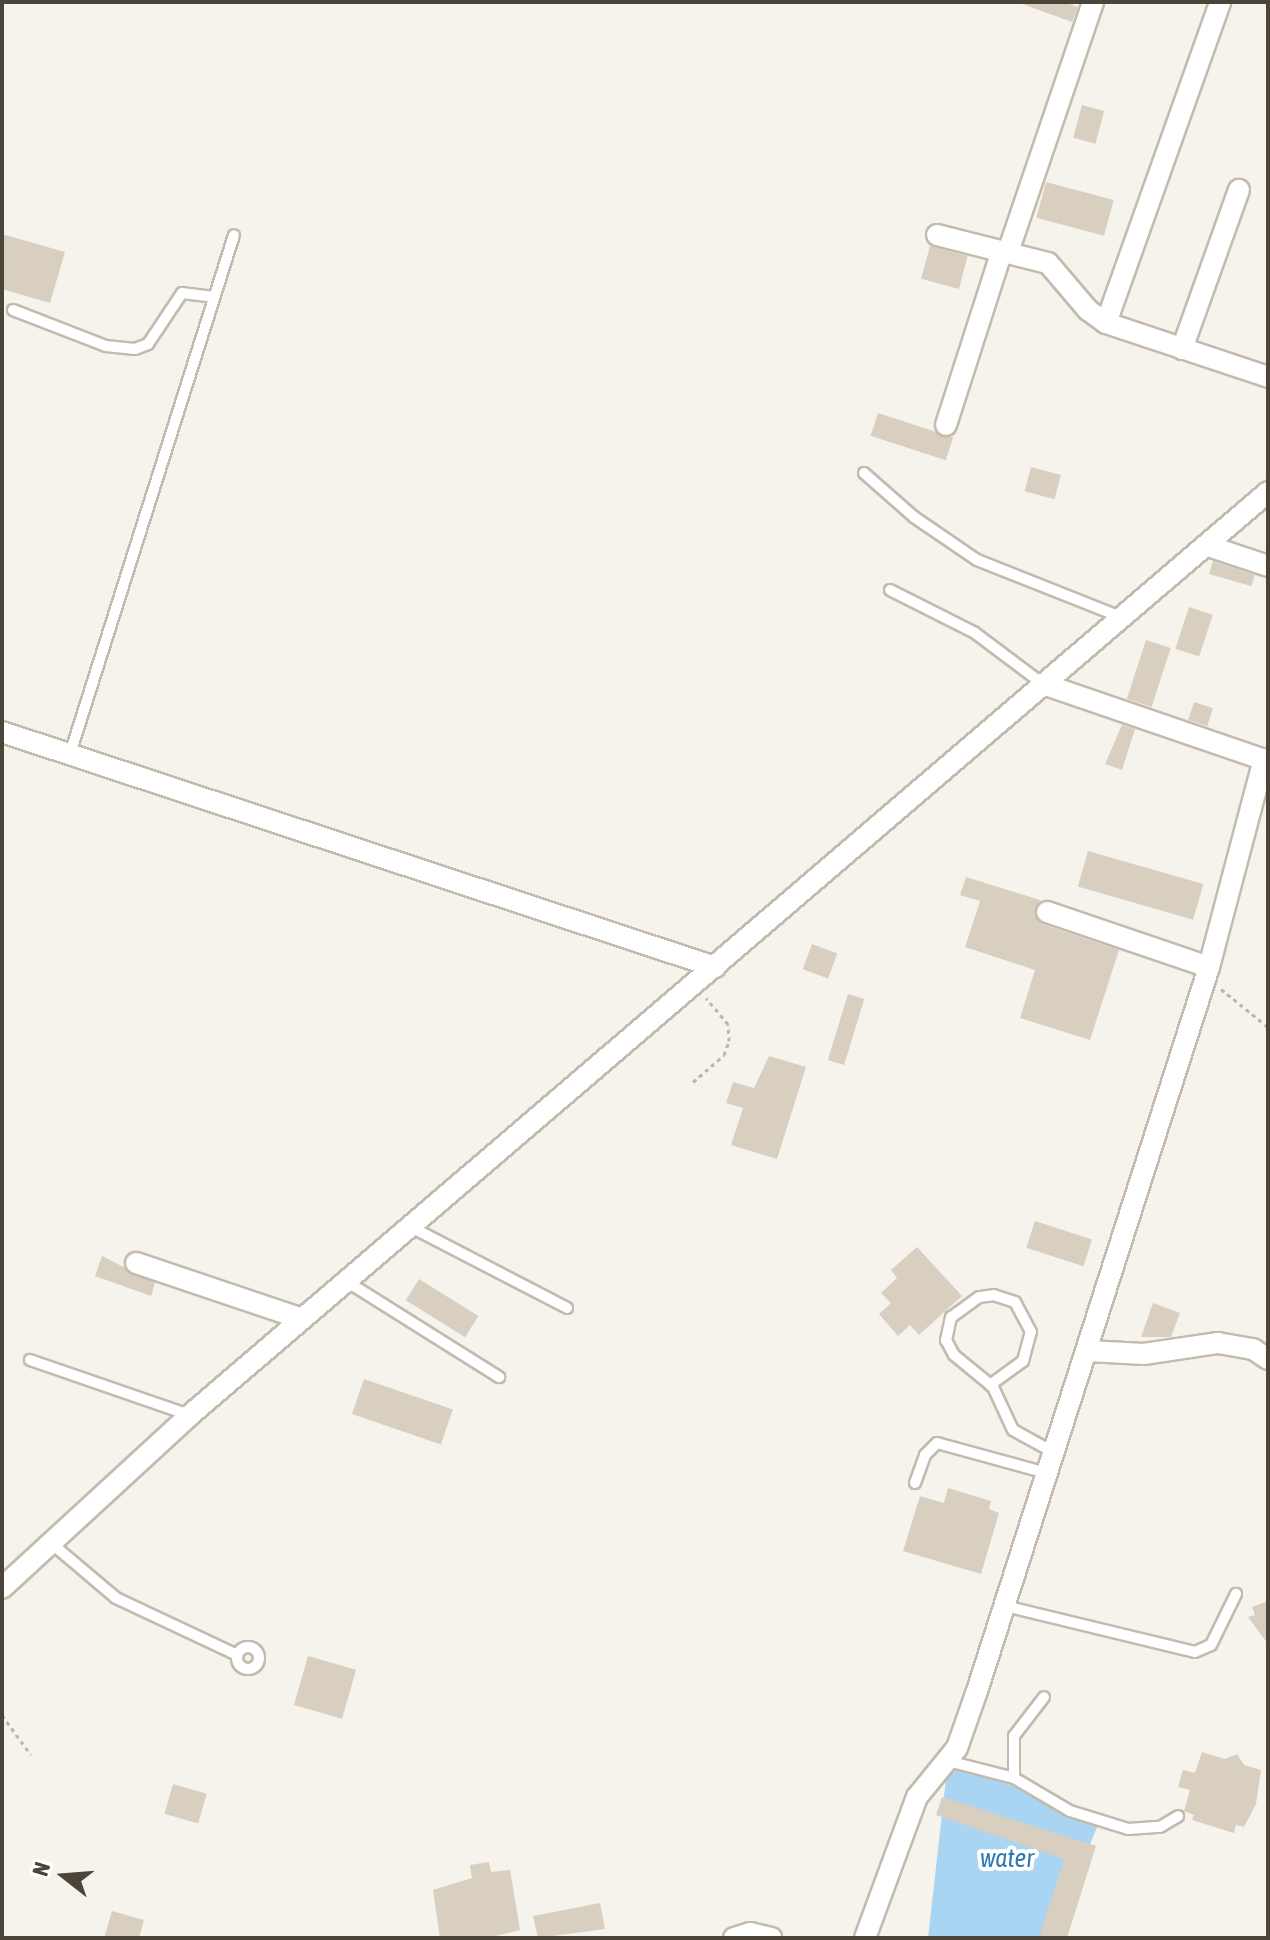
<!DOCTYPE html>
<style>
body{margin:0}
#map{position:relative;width:1270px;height:1940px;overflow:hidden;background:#f6f3ec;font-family:"Asap Condensed",sans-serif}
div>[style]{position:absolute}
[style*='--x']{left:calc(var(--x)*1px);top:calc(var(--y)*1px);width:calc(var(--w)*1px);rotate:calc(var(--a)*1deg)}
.water>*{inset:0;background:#a9d4f2}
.building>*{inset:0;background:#d8cfc1;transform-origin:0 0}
.path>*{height:3px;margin-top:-1.5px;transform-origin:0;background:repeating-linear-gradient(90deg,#c4b79f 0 4px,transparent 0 8px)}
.roads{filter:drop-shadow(2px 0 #c2bbae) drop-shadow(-2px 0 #c2bbae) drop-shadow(0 2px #c2bbae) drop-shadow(0 -2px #c2bbae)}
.lane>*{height:10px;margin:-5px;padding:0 5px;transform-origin:5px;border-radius:5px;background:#fff}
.lane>.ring{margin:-5px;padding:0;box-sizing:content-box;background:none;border:10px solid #fff;border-radius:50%}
.street>*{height:20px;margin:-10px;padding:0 10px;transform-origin:10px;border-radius:10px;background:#fff}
span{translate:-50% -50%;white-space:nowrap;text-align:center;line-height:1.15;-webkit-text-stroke:8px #fff;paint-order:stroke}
.water-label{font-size:26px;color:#2e7ab2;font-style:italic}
.frame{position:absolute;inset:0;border:4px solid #4b4439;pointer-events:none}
.north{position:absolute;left:24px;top:1836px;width:80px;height:80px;-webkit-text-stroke:6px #fff;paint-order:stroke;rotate:287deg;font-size:22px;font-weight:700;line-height:32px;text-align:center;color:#4b4439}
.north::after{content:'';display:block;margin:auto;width:28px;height:36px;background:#4b4439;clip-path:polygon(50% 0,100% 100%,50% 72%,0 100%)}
</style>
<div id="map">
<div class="water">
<i style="clip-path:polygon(948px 1761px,1100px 1820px,1051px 1938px,928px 1938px)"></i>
</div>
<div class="building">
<i style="clip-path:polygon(1064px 2px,1078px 7px,1072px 22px,1022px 4px)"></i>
<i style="left:1082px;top:105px;width:23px;height:34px;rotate:15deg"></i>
<i style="left:1046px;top:182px;width:70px;height:37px;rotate:15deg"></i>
<i style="clip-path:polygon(2px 234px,65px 252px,50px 303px,2px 289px)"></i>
<i style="left:930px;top:246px;width:39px;height:34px;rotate:15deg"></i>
<i style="left:878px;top:413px;width:79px;height:24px;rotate:18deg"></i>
<i style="left:1031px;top:467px;width:31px;height:25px;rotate:15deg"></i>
<i style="clip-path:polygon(1213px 561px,1255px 575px,1251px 586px,1209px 574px)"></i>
<i style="left:1189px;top:607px;width:25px;height:44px;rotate:18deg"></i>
<i style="left:1146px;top:640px;width:26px;height:62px;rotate:18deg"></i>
<i style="left:1194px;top:702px;width:20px;height:19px;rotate:18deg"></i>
<i style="clip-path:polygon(1122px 725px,1135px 729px,1122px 770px,1105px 764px)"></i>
<i style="left:1088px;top:851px;width:120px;height:37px;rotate:16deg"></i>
<i style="clip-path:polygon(966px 877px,1040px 900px,1034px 914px,1042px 924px,1119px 950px,1090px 1040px,1020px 1018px,1035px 970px,965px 947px,980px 901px,960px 895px)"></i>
<i style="left:812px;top:944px;width:27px;height:27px;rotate:20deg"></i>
<i style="left:848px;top:994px;width:17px;height:69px;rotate:17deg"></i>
<i style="clip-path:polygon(769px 1056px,806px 1067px,777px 1159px,731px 1145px,743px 1108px,726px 1103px,733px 1082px,754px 1088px)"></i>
<i style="left:1035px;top:1221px;width:60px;height:28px;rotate:18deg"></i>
<i style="clip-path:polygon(917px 1247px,962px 1296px,919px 1335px,910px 1325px,898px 1336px,879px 1314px,891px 1303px,881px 1293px,897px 1278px,891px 1270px)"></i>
<i style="clip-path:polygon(102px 1256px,155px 1283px,151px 1296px,95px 1276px)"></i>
<i style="left:419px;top:1279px;width:70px;height:25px;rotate:32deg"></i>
<i style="clip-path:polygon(1153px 1303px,1180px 1313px,1171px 1337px,1141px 1337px)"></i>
<i style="left:364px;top:1379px;width:94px;height:37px;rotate:19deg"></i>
<i style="clip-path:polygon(948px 1488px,991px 1501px,989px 1509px,999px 1513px,981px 1574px,903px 1551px,920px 1496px,944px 1503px)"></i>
<i style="clip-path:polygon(1268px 1601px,1268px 1644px,1248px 1617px,1255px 1615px,1252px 1607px)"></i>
<i style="left:308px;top:1656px;width:50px;height:51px;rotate:16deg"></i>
<i style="clip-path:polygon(1202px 1752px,1225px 1759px,1237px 1754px,1244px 1765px,1261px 1770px,1256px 1804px,1244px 1827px,1236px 1825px,1234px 1833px,1192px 1820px,1194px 1815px,1184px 1811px,1190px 1790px,1178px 1787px,1183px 1770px,1195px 1773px)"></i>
<i style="left:173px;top:1784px;width:35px;height:31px;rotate:16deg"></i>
<i style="clip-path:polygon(942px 1797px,1096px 1846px,1067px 1938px,1039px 1938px,1064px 1859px,936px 1815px)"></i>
<i style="clip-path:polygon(489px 1862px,491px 1872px,510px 1870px,520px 1930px,488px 1938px,440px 1938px,433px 1890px,472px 1878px,470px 1865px)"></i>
<i style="clip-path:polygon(600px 1903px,605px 1929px,538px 1938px,533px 1916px)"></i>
<i style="clip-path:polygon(112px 1911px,144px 1920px,139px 1938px,104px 1938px)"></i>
</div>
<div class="path">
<i style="--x:1221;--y:989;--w:60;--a:39"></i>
<i style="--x:693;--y:1082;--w:41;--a:-41.1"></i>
<i style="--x:724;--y:1055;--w:15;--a:-70"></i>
<i style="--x:729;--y:1041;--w:17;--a:-93"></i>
<i style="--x:728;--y:1024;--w:34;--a:-130"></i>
<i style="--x:2;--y:1715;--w:49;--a:54.1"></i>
</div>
<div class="roads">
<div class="lane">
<i style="--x:13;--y:310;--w:100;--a:21.2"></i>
<i style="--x:106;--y:346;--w:29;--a:6"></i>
<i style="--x:135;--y:349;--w:14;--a:-21"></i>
<i style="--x:148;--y:344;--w:61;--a:-56.3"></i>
<i style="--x:182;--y:293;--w:32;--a:7"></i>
<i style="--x:864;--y:473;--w:67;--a:41.3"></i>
<i style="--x:914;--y:517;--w:76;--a:34.3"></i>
<i style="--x:977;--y:560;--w:155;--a:21.6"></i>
<i style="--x:890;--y:590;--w:95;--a:26.8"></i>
<i style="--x:975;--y:633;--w:85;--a:36.9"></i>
<i style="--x:70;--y:754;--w:544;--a:-72.46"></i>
<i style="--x:409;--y:1226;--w:178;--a:27.4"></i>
<i style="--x:346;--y:1281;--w:181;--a:32.1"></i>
<i style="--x:30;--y:1360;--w:169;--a:19"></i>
<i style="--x:990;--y:1385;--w:41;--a:-36"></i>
<i style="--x:1023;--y:1361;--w:30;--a:-75"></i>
<i style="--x:1031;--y:1332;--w:34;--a:-118"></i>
<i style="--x:1015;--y:1302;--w:22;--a:-162"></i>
<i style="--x:994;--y:1295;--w:15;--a:172"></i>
<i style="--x:979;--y:1297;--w:34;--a:144"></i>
<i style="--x:951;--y:1317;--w:24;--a:102"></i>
<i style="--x:946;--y:1340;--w:17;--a:62"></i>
<i style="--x:954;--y:1355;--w:50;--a:39.4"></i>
<i style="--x:993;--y:1387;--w:47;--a:65.1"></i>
<i style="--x:1013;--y:1430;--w:48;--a:28.7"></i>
<i style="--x:915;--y:1483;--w:30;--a:-70"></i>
<i style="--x:925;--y:1455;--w:17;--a:-45"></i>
<i style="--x:937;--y:1443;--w:114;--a:15.3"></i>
<i style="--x:51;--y:1543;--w:85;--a:40.2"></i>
<i style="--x:116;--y:1598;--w:134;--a:25.2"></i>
<i style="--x:1005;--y:1606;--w:195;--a:13.6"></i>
<i style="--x:1195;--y:1652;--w:17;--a:-24"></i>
<i style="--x:1211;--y:1645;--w:57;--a:-63.9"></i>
<i class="ring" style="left:237px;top:1647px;width:12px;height:12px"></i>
<i style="--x:948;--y:1761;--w:68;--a:14.4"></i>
<i style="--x:1014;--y:1778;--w:65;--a:30.5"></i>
<i style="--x:1070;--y:1811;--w:61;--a:17.2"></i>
<i style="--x:1128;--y:1829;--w:32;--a:-4"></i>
<i style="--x:1160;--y:1827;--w:21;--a:-31"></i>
<i style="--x:1014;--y:1778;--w:42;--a:-90"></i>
<i style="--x:1014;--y:1736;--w:49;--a:-52.4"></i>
</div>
<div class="street">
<i style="--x:937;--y:235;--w:114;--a:14.2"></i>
<i style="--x:1048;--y:263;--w:62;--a:49.6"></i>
<i style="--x:1088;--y:310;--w:22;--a:36"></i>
<i style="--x:1106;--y:323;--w:171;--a:18.4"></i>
<i style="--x:1008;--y:252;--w:264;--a:-71.2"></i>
<i style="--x:1106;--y:323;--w:341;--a:-70.4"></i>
<i style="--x:1182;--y:349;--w:169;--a:-70.3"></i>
<i style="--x:946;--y:425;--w:183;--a:-72.2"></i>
<i style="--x:1208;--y:546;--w:63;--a:18.4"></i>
<i style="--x:1043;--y:684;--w:238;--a:18.9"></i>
<i style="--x:2;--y:732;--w:751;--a:18.24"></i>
<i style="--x:1047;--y:912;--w:171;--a:18.8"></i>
<i style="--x:136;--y:1263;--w:175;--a:18.6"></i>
<i style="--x:1088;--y:1351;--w:56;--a:3.1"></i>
<i style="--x:1144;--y:1354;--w:75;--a:-8.5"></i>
<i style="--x:1218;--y:1343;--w:36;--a:10"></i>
<i style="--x:1253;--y:1349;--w:18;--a:34"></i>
<i style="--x:2;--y:1588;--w:255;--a:-42.6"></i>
<i style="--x:190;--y:1415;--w:1419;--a:-40.57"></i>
<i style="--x:734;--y:1938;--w:17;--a:-17"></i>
<i style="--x:750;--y:1933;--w:22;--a:13"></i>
<i style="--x:865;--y:1938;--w:150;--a:-69.8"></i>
<i style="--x:917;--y:1797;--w:63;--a:-50.8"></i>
<i style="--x:957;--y:1748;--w:60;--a:-70.7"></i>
<i style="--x:977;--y:1691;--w:760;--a:-72.23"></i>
<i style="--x:1209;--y:967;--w:215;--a:-75.2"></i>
</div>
</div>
<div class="water-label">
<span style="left:1007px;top:1859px">water</span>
</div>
<div class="frame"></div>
<div class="north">N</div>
</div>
